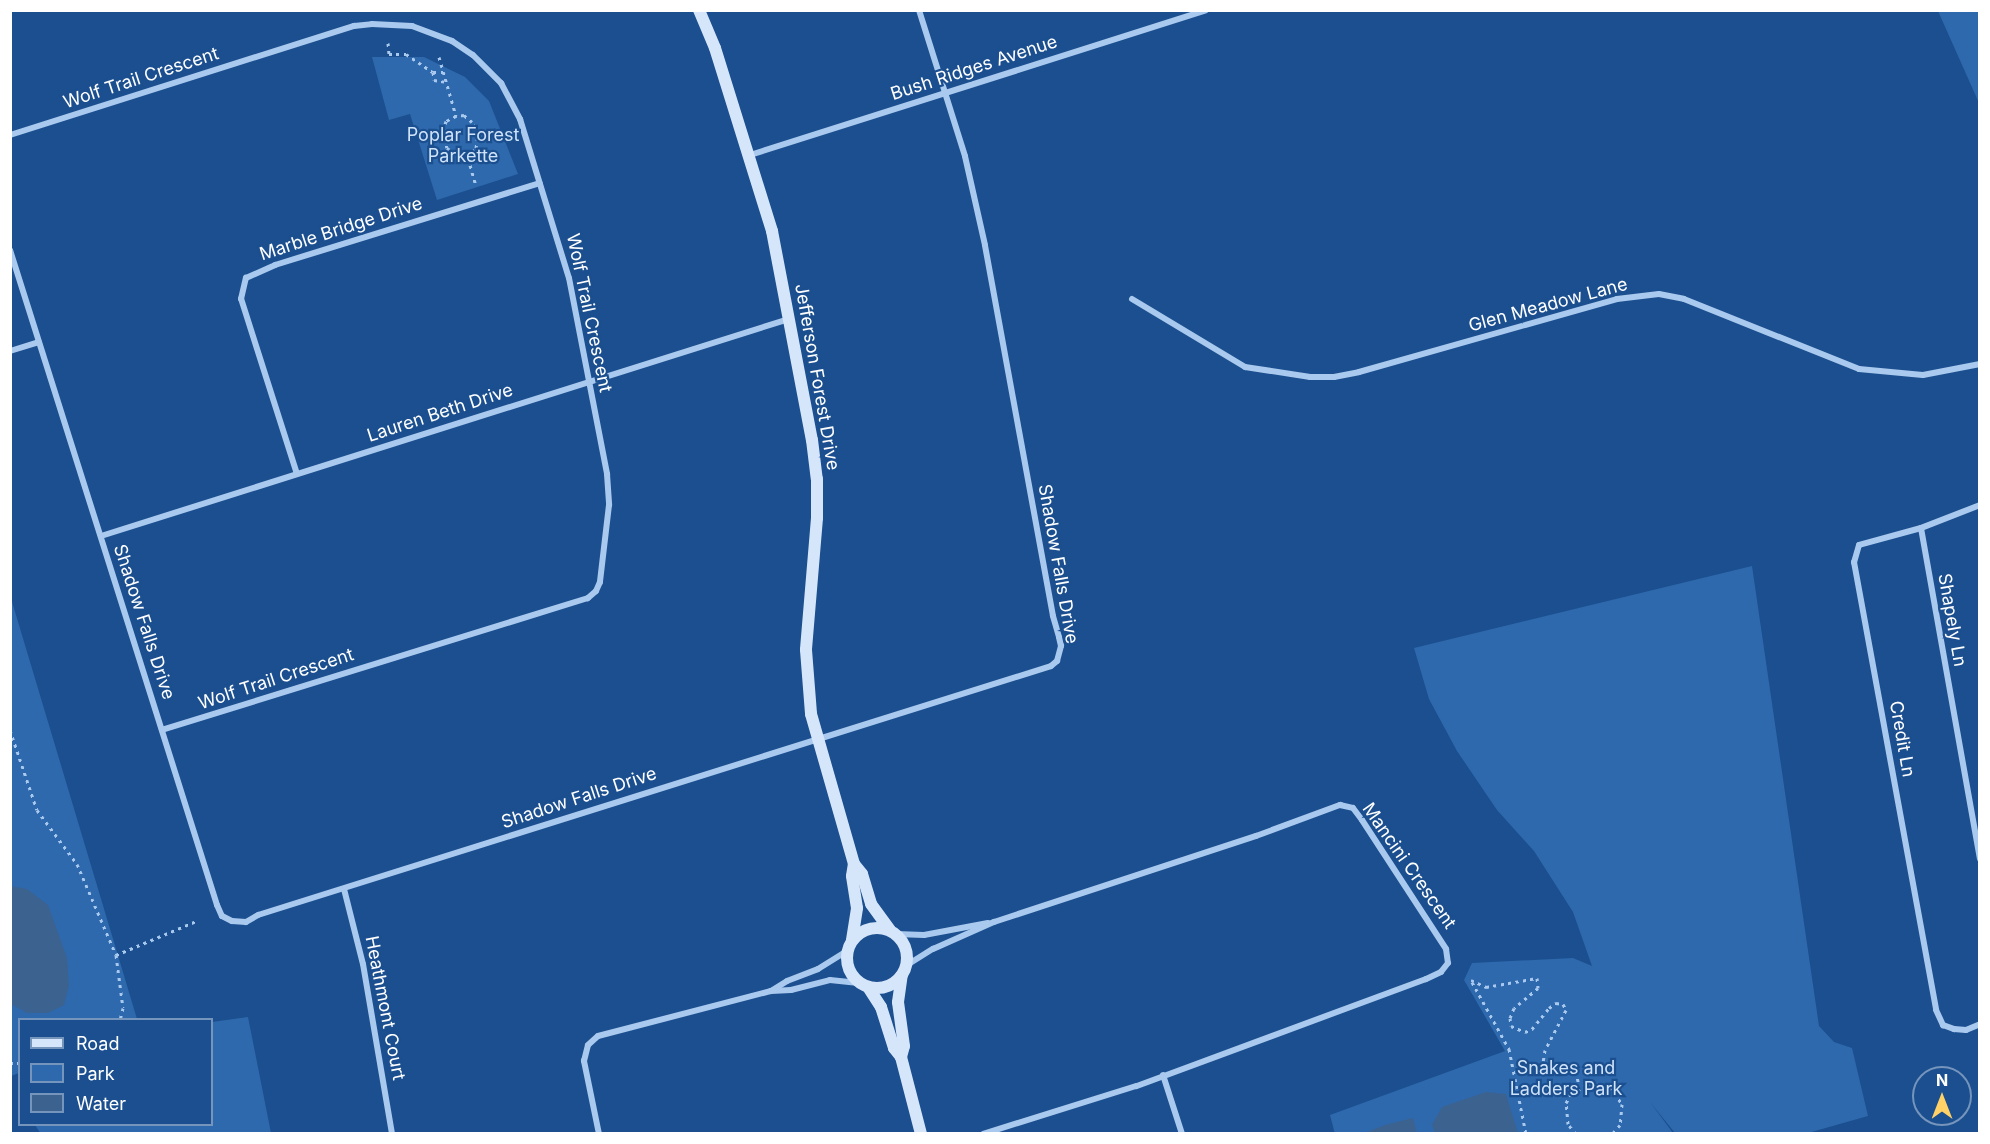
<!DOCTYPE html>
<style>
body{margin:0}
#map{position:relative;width:1990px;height:1144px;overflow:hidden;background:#1b4f8f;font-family:Inter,sans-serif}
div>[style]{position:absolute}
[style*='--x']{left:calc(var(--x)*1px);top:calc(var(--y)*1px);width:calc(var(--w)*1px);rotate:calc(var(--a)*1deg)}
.green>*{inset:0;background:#2e69ad}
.water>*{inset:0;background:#3c6290}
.path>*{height:3px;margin-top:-1.5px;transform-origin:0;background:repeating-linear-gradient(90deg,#a9c9ee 0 3px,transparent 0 7.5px)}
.street>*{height:6px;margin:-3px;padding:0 3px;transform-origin:3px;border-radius:3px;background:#a9c9ee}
.secondary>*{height:12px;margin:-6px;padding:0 6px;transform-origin:6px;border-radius:6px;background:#d6e6fa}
.secondary>.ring{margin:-6px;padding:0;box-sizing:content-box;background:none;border:12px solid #d6e6fa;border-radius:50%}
span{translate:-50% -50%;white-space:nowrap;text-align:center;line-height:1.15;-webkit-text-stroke:4.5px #1b4f8f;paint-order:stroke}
.street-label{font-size:18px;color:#fff}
.park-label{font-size:18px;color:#cfe3fa}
.frame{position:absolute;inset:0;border:12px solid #fff;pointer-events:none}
.legend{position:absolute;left:18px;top:1018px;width:195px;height:108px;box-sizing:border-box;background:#1b4f8f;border:2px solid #7695bc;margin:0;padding:8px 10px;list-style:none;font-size:18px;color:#fff}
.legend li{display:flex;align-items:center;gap:12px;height:30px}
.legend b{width:30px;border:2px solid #7695bc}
.north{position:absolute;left:1912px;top:1066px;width:60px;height:60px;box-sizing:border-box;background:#1b4f8f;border:2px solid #7695bc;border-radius:50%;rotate:0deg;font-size:16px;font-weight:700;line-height:24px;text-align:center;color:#fff}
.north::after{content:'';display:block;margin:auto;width:21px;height:27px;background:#ffd166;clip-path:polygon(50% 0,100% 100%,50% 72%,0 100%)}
</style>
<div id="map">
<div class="green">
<i style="clip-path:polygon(1938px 11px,1979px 11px,1979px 103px)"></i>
<i style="clip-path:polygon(372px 57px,424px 57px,465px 77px,489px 101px,518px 174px,437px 200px,410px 114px,389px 120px)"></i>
<i style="clip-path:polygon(1752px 566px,1819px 1026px,1834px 1042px,1852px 1048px,1868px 1116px,1808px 1133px,1675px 1133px,1650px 1102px,1673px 1133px,1335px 1134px,1330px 1115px,1505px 1051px,1464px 980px,1472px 963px,1573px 958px,1592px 966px,1573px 912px,1534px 851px,1497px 810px,1457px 751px,1429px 699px,1414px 648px)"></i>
<i style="clip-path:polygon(10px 595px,137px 1019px,20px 1020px,19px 1073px,11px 1076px)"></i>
<i style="clip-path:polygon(248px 1017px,271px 1133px,41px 1134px,35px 1125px,212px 1124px,212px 1022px)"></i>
</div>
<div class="water">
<i style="clip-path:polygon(10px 886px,27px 889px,48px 905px,67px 958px,69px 985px,64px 1005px,48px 1013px,27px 1013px,11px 1004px)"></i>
<i style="clip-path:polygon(1486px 1092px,1506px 1094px,1518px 1133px,1435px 1133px,1432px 1125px,1442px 1107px)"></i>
<i style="clip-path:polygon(1413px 1118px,1417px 1133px,1365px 1133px,1385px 1125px)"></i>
</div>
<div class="path">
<i style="--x:388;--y:43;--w:11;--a:85"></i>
<i style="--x:389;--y:54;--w:17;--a:0"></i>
<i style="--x:406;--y:54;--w:32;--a:34"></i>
<i style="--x:433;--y:72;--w:10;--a:0"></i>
<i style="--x:439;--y:57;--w:61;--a:73.9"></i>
<i style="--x:456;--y:116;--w:11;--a:153"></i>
<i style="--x:446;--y:121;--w:10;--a:107"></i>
<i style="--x:443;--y:131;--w:17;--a:77"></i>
<i style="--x:447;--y:148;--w:16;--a:35"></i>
<i style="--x:460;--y:157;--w:8;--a:7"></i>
<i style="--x:468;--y:158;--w:13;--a:-51"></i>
<i style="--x:476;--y:148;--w:14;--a:-82"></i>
<i style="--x:478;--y:134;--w:13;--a:-117"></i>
<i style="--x:472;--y:122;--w:11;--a:-139"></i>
<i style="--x:464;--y:115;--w:8;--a:173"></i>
<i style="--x:433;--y:72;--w:8;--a:83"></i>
<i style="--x:434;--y:80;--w:12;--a:9"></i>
<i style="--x:468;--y:158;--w:26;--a:74"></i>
<i style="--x:10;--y:730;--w:84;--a:71.4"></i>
<i style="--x:37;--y:810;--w:67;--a:53.5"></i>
<i style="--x:77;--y:864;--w:99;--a:66.8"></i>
<i style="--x:116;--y:955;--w:53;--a:82.5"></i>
<i style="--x:123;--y:1008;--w:12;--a:104"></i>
<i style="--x:116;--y:955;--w:87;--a:-23"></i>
<i style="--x:1471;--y:980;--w:17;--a:25"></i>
<i style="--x:1486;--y:987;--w:52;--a:-10"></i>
<i style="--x:1537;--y:978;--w:10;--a:84"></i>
<i style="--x:1538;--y:988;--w:31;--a:140"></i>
<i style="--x:1514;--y:1008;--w:11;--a:112"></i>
<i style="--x:1510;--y:1018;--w:8;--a:83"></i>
<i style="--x:1511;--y:1026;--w:15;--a:23"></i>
<i style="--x:1525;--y:1032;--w:8;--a:-23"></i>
<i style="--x:1532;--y:1029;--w:27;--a:-51"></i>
<i style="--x:1549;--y:1008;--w:9;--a:-36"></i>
<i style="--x:1556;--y:1003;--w:7;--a:8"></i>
<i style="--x:1563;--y:1004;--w:7;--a:63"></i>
<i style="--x:1566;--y:1010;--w:45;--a:117.7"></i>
<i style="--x:1545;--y:1050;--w:12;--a:99"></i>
<i style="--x:1543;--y:1062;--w:10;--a:53"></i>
<i style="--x:1549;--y:1070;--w:19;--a:-12"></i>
<i style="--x:1568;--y:1066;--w:9;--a:32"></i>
<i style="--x:1576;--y:1071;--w:15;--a:79"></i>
<i style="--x:1472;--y:982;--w:77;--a:61.1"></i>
<i style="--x:1509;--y:1049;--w:87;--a:78.7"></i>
<i style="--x:10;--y:1063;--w:10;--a:0"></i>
<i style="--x:1576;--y:1134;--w:13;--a:-129"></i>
<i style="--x:1568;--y:1124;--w:21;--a:-95"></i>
<i style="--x:1566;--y:1103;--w:10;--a:-61"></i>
<i style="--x:1571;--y:1094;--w:21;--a:-31"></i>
<i style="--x:1589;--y:1083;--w:21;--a:11"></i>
<i style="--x:1610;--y:1087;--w:21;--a:55"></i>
<i style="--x:1622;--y:1104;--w:21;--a:95"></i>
<i style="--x:1620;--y:1125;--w:12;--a:132"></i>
</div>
<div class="street">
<i style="--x:10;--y:135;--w:361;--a:-17.6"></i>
<i style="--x:354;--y:26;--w:18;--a:-6"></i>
<i style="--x:372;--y:24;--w:40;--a:2.9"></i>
<i style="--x:412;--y:26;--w:43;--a:20.6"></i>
<i style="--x:452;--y:41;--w:25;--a:34"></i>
<i style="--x:473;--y:55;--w:40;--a:45"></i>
<i style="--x:501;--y:83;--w:41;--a:62.2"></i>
<i style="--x:520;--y:119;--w:166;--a:72.9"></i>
<i style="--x:569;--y:278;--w:200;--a:79"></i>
<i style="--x:607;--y:474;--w:31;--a:86"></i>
<i style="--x:609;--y:505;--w:78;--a:96.7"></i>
<i style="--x:600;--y:582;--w:10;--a:114"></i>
<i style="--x:596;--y:591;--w:11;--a:139"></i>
<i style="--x:588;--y:598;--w:446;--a:162.8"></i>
<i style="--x:750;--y:155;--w:478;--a:-17.6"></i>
<i style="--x:10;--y:250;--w:687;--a:72.46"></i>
<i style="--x:217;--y:905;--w:12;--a:66"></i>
<i style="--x:222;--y:916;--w:11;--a:27"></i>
<i style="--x:232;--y:921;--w:14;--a:4"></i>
<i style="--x:246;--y:922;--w:14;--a:-30"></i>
<i style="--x:258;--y:915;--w:831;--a:-17.43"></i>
<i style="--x:1051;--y:666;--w:8;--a:-40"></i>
<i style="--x:1057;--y:661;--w:16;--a:-75"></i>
<i style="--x:1061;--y:646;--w:9;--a:-103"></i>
<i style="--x:1059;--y:637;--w:22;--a:-106"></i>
<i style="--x:1053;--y:616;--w:377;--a:-100.4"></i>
<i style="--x:985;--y:245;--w:91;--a:-102.7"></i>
<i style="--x:965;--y:156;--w:153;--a:-107.5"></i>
<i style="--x:1132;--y:299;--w:132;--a:31"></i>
<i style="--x:1245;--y:367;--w:66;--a:8.7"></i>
<i style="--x:1310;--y:377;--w:24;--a:0"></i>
<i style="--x:1334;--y:377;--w:25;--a:-11"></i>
<i style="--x:1359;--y:372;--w:268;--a:-15.8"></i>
<i style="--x:1617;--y:299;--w:42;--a:-6.8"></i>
<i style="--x:1659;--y:294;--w:25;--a:11"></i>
<i style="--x:1684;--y:299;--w:188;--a:21.8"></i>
<i style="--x:1859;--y:369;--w:64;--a:5.4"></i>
<i style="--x:1923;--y:375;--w:58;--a:-10.9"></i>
<i style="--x:10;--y:351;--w:30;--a:-17"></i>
<i style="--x:297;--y:474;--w:184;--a:-107.7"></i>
<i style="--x:241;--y:299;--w:22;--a:-77"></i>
<i style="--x:246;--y:278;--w:32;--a:-24"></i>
<i style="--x:275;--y:265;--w:277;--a:-17.2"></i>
<i style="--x:1980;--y:505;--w:63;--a:158.7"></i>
<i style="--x:1921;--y:528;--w:64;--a:164.7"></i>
<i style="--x:1859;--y:545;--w:18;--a:106"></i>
<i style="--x:1854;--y:562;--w:455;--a:79.6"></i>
<i style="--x:1936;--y:1010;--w:17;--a:65"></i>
<i style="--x:1943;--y:1025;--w:12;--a:20"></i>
<i style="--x:1954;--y:1029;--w:12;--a:5"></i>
<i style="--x:1966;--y:1030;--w:15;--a:-23"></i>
<i style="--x:1921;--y:528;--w:336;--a:79.9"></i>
<i style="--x:101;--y:536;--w:721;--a:-17.51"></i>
<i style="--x:344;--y:889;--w:77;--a:75.8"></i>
<i style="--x:363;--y:964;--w:172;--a:80.3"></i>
<i style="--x:896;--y:934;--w:28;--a:2"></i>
<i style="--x:924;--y:935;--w:65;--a:-10.6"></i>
<i style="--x:907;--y:965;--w:31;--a:-32"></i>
<i style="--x:933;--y:949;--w:67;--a:-23.9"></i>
<i style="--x:994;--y:922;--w:276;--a:-18.2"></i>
<i style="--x:1256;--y:836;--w:90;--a:-20.3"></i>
<i style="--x:1340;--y:805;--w:13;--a:13"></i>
<i style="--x:1353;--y:808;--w:15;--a:53"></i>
<i style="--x:1362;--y:820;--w:154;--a:56.9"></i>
<i style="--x:1446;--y:949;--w:14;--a:82"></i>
<i style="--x:1448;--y:963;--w:11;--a:128"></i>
<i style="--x:1441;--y:972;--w:17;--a:155"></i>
<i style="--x:1426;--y:979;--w:309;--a:159.7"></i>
<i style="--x:1136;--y:1086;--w:160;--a:162.6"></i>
<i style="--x:771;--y:991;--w:19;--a:-32"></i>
<i style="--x:787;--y:981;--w:33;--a:-21"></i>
<i style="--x:818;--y:969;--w:36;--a:-32"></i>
<i style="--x:1163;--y:1075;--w:62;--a:72.1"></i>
<i style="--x:599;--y:1134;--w:75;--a:-101.6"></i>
<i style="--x:584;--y:1061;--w:16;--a:-76"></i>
<i style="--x:588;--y:1045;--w:13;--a:-42"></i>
<i style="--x:598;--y:1036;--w:179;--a:-14.6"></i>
<i style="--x:771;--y:991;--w:20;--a:-3"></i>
<i style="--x:791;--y:990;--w:40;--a:-14.4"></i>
<i style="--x:830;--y:980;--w:31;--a:6"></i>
</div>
<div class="secondary">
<i style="--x:699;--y:10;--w:41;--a:67.2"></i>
<i style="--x:715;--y:48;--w:192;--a:72.7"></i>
<i style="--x:772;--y:231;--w:213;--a:79.2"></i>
<i style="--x:812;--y:440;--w:39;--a:83"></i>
<i style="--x:817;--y:479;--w:39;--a:90"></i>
<i style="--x:817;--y:518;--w:132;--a:94.8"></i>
<i style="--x:806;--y:650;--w:64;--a:85.5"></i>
<i style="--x:811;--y:714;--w:156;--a:74"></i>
<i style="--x:854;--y:864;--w:13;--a:51"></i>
<i style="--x:862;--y:874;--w:31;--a:73"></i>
<i style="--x:871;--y:904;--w:32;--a:54"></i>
<i class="ring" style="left:847px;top:928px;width:48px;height:48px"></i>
<i style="--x:852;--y:940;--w:32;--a:-81"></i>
<i style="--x:857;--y:908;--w:32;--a:-99"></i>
<i style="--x:852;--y:876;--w:12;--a:-81"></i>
<i style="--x:868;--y:987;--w:24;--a:57"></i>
<i style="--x:881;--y:1007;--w:43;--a:72.4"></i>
<i style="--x:894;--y:1048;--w:11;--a:52"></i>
<i style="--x:901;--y:1057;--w:80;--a:75.4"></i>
<i style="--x:901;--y:1057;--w:11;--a:-75"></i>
<i style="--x:904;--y:1046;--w:44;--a:-97.8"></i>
<i style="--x:898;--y:1002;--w:27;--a:-82"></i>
</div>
<div class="street-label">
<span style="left:974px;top:68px;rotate:-18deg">Bush Ridges Avenue</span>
<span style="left:141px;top:78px;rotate:-18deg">Wolf Trail Crescent</span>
<span style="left:341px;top:229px;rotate:-18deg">Marble Bridge Drive</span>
<span style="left:1548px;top:305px;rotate:-15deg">Glen Meadow Lane</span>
<span style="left:589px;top:313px;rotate:78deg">Wolf Trail Crescent</span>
<span style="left:817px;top:377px;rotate:80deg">Jefferson Forest Drive</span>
<span style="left:440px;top:413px;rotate:-18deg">Lauren Beth Drive</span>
<span style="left:1058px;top:564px;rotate:80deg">Shadow Falls Drive</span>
<span style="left:1952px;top:620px;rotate:80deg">Shapely Ln</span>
<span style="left:144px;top:622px;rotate:72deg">Shadow Falls Drive</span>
<span style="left:276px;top:679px;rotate:-18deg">Wolf Trail Crescent</span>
<span style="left:1902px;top:739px;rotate:80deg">Credit Ln</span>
<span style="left:579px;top:798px;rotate:-18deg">Shadow Falls Drive</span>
<span style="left:1409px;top:866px;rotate:55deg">Mancini Crescent</span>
<span style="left:385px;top:1008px;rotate:79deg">Heathmont Court</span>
</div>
<div class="park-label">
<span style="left:463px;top:146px">Poplar Forest<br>Parkette</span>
<span style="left:1566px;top:1079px">Snakes and<br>Ladders Park</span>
</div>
<div class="frame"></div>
<ul class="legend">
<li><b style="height:8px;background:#d6e6fa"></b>Road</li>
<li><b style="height:16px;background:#2e69ad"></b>Park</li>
<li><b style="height:16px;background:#3c6290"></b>Water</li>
</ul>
<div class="north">N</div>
</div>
